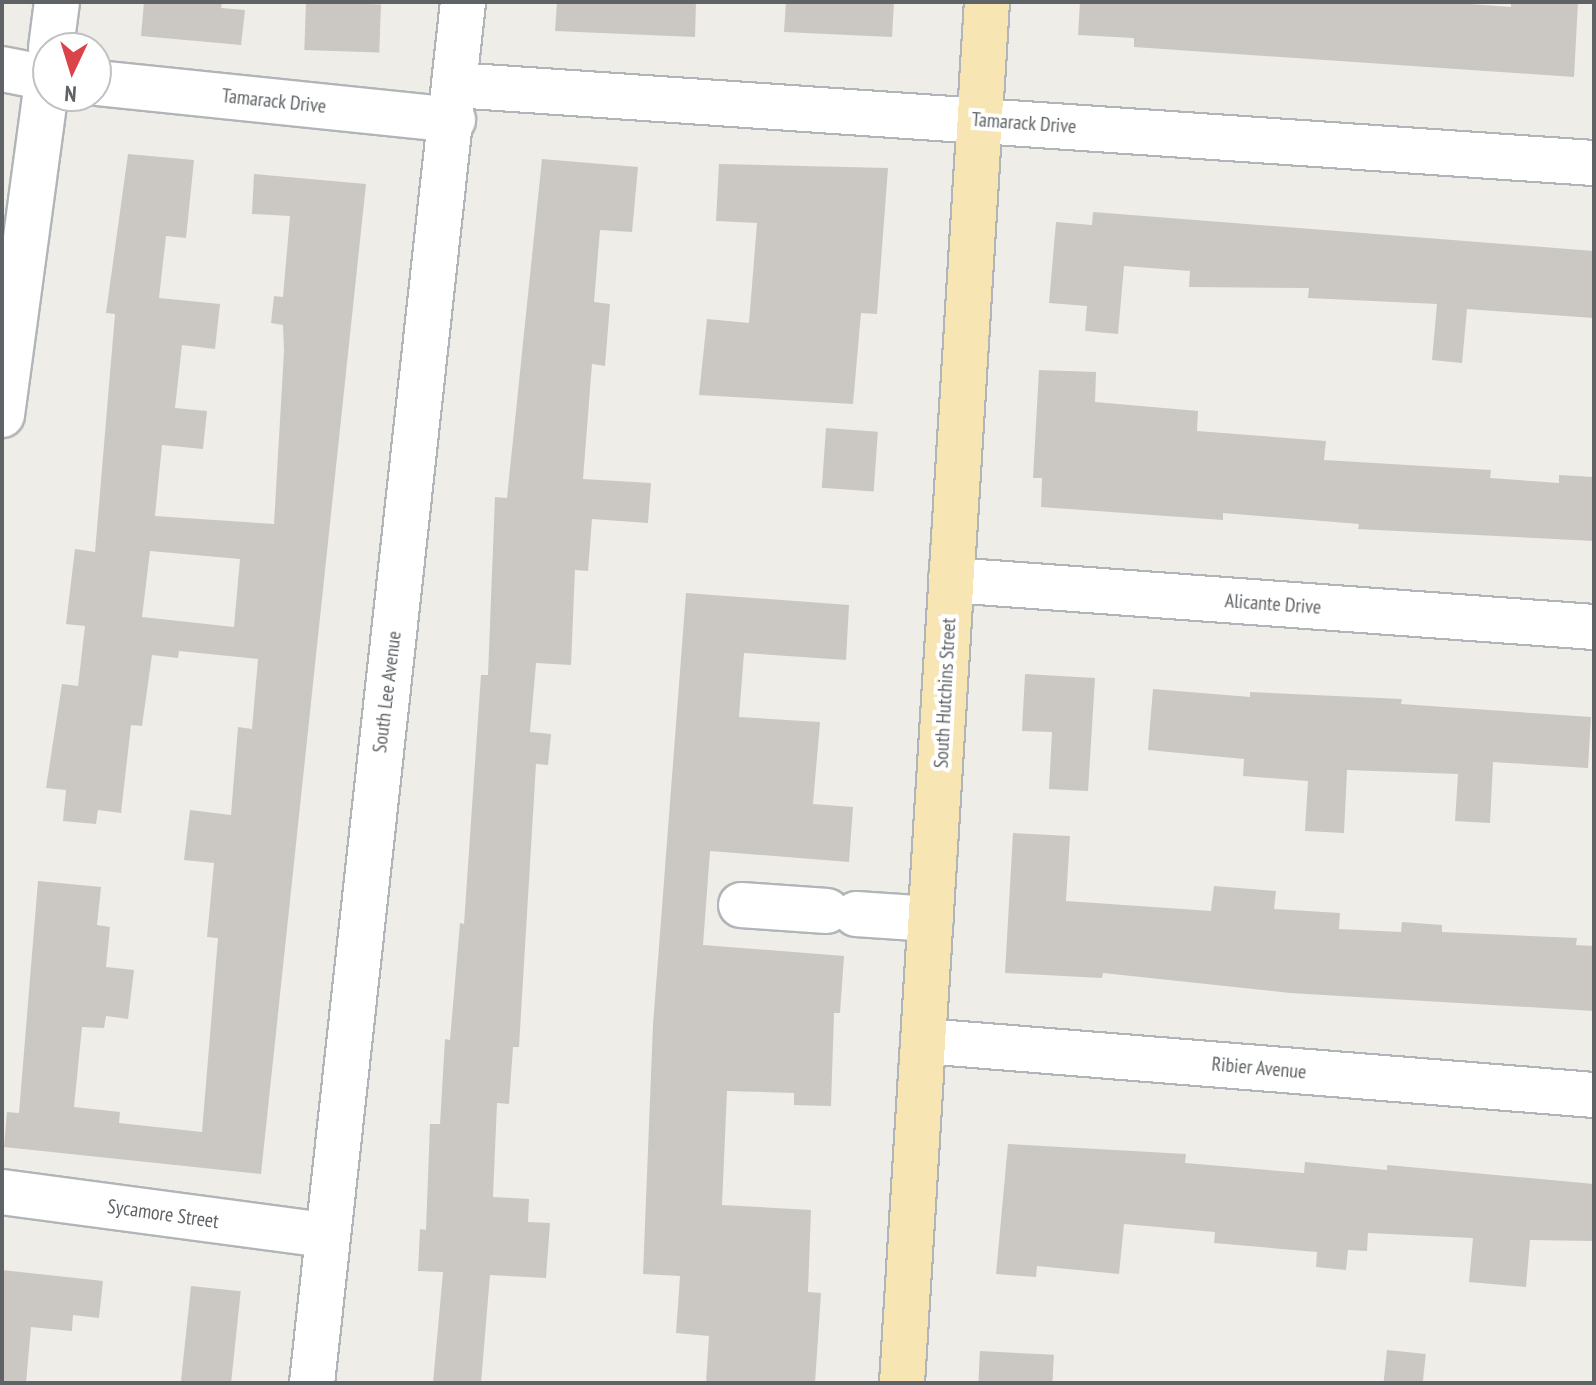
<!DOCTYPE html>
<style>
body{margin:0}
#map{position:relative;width:1596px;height:1385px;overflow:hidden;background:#efede8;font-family:"PT Sans Narrow",sans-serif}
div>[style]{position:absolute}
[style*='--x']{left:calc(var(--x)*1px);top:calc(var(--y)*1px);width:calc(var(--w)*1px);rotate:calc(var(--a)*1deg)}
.building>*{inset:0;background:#cbc8c4;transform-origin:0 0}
.roads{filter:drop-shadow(2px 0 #b2b5b8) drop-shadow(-2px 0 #b2b5b8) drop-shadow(0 2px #b2b5b8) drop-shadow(0 -2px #b2b5b8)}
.minor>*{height:44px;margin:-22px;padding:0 22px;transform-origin:22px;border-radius:22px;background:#fff}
.major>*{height:44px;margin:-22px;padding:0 22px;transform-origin:22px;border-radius:22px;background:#f8e5b4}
span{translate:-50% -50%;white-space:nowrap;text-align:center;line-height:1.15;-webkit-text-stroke:8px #fff;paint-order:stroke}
.street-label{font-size:20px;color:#5f6366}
.frame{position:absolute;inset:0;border:4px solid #5f6366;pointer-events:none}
.north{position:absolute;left:32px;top:32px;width:80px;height:80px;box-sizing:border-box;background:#fff;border:2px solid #bfc1c2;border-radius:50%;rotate:184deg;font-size:22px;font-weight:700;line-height:32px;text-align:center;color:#5f6366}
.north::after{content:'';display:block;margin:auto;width:28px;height:36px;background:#da4348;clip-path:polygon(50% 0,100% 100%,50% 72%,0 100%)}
</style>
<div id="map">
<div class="building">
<i style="clip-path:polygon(144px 2px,222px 2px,221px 8px,245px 10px,241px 45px,141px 36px)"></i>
<i style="left:306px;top:2px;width:75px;height:48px;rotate:2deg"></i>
<i style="clip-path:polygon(557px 2px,696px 2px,695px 37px,555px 31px)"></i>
<i style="clip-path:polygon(786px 2px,894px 2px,892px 37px,784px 32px)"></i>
<i style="clip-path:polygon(1080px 2px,1444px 2px,1511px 7px,1511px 2px,1578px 2px,1574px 77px,1134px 47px,1134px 38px,1078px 35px)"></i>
<i style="clip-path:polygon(evenodd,128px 154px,194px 160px,186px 238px,166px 236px,159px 298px,220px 304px,215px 349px,182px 345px,175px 408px,207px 411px,203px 449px,162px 445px,155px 516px,274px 524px,284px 351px,283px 325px,271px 323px,274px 296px,283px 297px,290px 216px,252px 214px,254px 174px,366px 184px,261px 1174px,4px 1147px,7px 1112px,19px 1113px,38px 881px,101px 887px,97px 925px,110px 927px,106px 967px,134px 970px,128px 1019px,106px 1016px,104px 1028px,82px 1027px,74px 1107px,120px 1112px,119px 1123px,202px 1132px,218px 938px,207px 937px,214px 863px,184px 860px,190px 810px,231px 815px,238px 727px,252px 729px,258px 659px,179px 651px,178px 658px,152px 655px,142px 726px,131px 725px,121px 813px,98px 810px,96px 824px,63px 821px,66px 790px,46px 788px,62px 684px,78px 686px,85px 626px,66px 624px,75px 549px,95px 552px,115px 314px,106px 313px,128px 154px,150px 551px,240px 559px,234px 627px,142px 617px,150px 551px)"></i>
<i style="clip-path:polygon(542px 159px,638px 167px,632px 232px,600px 230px,594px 302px,610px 304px,605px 366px,592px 364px,583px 479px,651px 483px,648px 523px,592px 519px,588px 571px,575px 570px,571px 665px,536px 663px,530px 732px,551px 734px,548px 765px,536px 764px,519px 1047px,513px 1047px,509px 1104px,497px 1103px,493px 1197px,529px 1199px,528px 1222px,550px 1223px,546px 1278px,490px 1275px,481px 1383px,433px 1383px,443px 1272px,418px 1271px,420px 1229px,426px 1230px,430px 1124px,440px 1124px,445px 1039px,450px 1040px,460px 923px,464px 924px,481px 675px,488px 675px,495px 497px,507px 498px)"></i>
<i style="clip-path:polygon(719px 164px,888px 168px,877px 314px,861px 313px,853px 404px,699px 395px,707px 319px,749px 323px,757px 223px,716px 221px)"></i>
<i style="clip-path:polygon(1093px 212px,1594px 251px,1594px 318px,1467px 309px,1462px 363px,1432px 360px,1437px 304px,1308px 298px,1309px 288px,1189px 287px,1190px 271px,1124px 266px,1118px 334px,1085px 331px,1087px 306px,1049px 303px,1056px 222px,1092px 225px)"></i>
<i style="clip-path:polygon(1039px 370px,1096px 372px,1095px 402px,1198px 411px,1197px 431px,1326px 441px,1324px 460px,1491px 470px,1490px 478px,1559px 483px,1559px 475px,1594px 477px,1594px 541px,1358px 529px,1359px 524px,1223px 513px,1223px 520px,1041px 507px,1042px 478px,1033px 478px)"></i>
<i style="left:826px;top:428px;width:52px;height:60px;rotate:4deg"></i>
<i style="clip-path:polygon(686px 593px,849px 605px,846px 660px,744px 653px,739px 717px,820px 722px,813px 804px,853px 807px,849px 862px,710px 851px,703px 945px,844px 956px,840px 1013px,834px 1013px,831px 1106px,794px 1105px,794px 1093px,727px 1091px,722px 1205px,811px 1210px,808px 1292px,821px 1293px,815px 1383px,706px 1383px,709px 1336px,676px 1333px,680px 1276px,643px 1274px,653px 1025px)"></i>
<i style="clip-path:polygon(1025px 674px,1095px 678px,1088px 791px,1049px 789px,1052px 732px,1022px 731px)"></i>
<i style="clip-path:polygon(1153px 689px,1250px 697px,1250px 692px,1402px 699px,1401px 704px,1591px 717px,1588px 768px,1493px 762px,1490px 823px,1455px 821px,1458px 774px,1347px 770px,1344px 833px,1305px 831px,1308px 781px,1243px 776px,1244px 759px,1148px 750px)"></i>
<i style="clip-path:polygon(1013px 833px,1070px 836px,1066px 901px,1211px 911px,1214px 886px,1276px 891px,1274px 909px,1340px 913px,1339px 929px,1401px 932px,1402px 922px,1442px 925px,1442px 932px,1577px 938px,1576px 945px,1594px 946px,1594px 1011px,1290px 993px,1103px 973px,1102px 978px,1005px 973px)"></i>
<i style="clip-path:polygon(1008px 1144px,1186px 1154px,1185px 1163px,1304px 1173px,1305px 1162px,1387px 1170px,1387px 1165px,1594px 1184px,1594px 1241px,1530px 1240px,1526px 1287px,1469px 1282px,1473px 1238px,1368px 1233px,1367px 1251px,1348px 1250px,1346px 1270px,1316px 1267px,1317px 1252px,1214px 1243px,1215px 1232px,1124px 1224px,1119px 1274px,1037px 1266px,1036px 1277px,996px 1274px)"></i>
<i style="clip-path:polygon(2px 1270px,103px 1281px,99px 1318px,73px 1315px,72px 1331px,31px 1327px,26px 1383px,2px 1383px)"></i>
<i style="left:191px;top:1286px;width:50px;height:98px;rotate:6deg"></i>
<i style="left:1387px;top:1350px;width:39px;height:33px;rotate:6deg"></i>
<i style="left:980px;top:1351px;width:74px;height:32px;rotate:3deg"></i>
</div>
<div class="roads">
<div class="minor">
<i style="--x:51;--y:48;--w:46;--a:-82.6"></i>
<i style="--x:2;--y:69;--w:47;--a:11.1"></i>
<i style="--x:96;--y:83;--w:359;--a:5.9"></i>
<i style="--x:455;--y:85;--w:1142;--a:3.92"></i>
<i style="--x:2;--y:415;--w:345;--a:-82.3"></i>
<i style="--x:951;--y:580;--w:645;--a:4.18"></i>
<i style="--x:741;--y:905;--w:86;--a:4"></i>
<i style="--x:856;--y:914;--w:75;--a:3.8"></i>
<i style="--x:924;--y:1041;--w:672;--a:4.61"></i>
<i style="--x:2;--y:1192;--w:326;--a:7.6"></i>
<i style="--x:312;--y:1383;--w:1389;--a:-83.76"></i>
</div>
<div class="major">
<i style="--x:902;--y:1383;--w:1384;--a:-86.48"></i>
</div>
</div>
<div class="street-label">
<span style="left:274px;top:101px;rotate:6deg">Tamarack Drive</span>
<span style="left:1024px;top:123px;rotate:4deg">Tamarack Drive</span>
<span style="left:1273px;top:604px;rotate:4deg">Alicante Drive</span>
<span style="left:387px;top:692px;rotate:-83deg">South Lee Avenue</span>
<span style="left:945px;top:693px;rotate:-87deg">South Hutchins Street</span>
<span style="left:1259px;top:1068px;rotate:5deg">Ribier Avenue</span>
<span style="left:163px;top:1214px;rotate:8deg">Sycamore Street</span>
</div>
<div class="frame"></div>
<div class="north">N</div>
</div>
